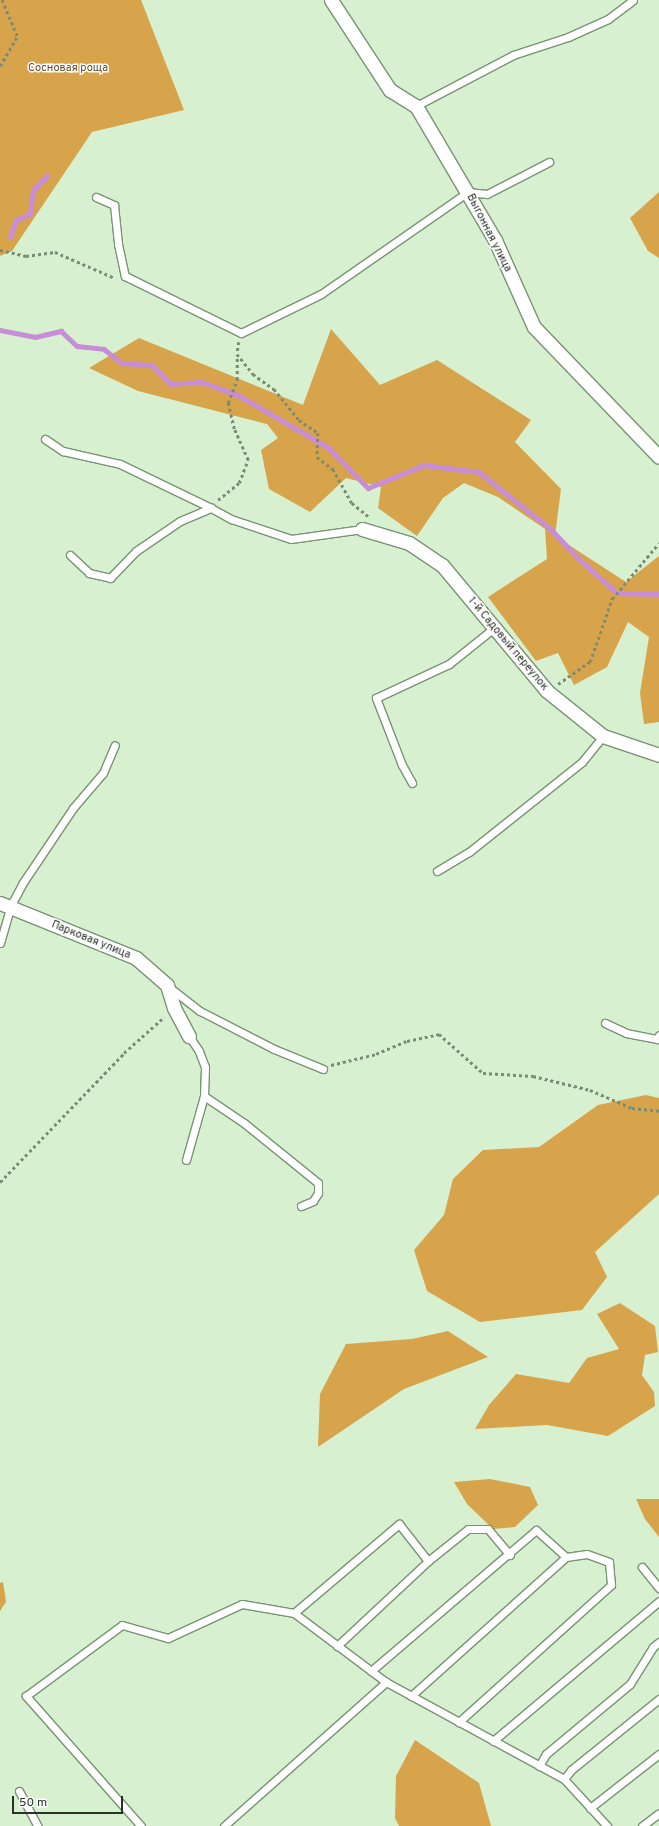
<!DOCTYPE html>
<meta charset="utf-8">
<style>
body{margin:0}
#map{position:relative;width:659px;height:1826px;overflow:hidden;background:#d7f1d0;font-family:Overpass,sans-serif}
div>[style]{position:absolute}
[style*='--x']{left:calc(var(--x)*1px);top:calc(var(--y)*1px);width:calc(var(--w)*1px);rotate:calc(var(--a)*1deg)}
.forest>*{inset:0;background:#d7a44b}
.stream>*{height:4.5px;margin:-2.25px;padding:0 2.25px;transform-origin:2.25px;border-radius:2.25px;background:#c78dd7}
.path>*{height:2.5px;margin-top:-1.25px;transform-origin:0;background:repeating-linear-gradient(90deg,#7b8c76 0 3px,transparent 0 6px)}
.roads{filter:drop-shadow(1px 0 #7a9274) drop-shadow(-1px 0 #7a9274) drop-shadow(0 1px #7a9274) drop-shadow(0 -1px #7a9274)}
.service>*{height:7px;margin:-3.5px;padding:0 3.5px;transform-origin:3.5px;border-radius:3.5px;background:#fff}
.minor>*{height:13px;margin:-6.5px;padding:0 6.5px;transform-origin:6.5px;border-radius:6.5px;background:#fff}
span{translate:-50% -50%;white-space:nowrap;text-align:center;line-height:1.15;-webkit-text-stroke:3px #fff;paint-order:stroke}
.park-label{font-size:11px;color:#624c27}
.street-label{font-size:11px;color:#283226}
.scale{position:absolute;left:12px;top:1796px;width:111px;height:18px;box-sizing:border-box;border:2px solid #283226;border-top:0;padding-left:5px;font-size:12px;line-height:14px;white-space:nowrap;color:#283226;-webkit-text-stroke:3px #fff;paint-order:stroke}
</style>
<div id="map">
<div class="forest">
<i style="clip-path:polygon(0 0,141px 0,184px 110px,92px 132px,12px 251px,0 256px)"></i>
<i style="clip-path:polygon(659px 192px,659px 258px,648px 251px,630px 218px)"></i>
<i style="clip-path:polygon(331px 329px,380px 385px,437px 360px,531px 420px,515px 442px,561px 489px,555px 536px,626px 582px,659px 556px,659px 722px,644px 724px,640px 693px,649px 637px,628px 622px,607px 667px,574px 685px,558px 653px,536px 661px,488px 597px,547px 559px,545px 529px,498px 497px,464px 483px,443px 498px,417px 536px,378px 508px,381px 487px,346px 478px,310px 512px,269px 489px,261px 450px,278px 438px,267px 424px,138px 391px,89px 368px,139px 338px,303px 405px)"></i>
<i style="clip-path:polygon(646px 1095px,659px 1098px,659px 1194px,595px 1252px,607px 1277px,582px 1310px,480px 1322px,427px 1291px,414px 1250px,444px 1215px,453px 1179px,483px 1150px,539px 1147px,598px 1105px)"></i>
<i style="clip-path:polygon(620px 1303px,655px 1326px,658px 1352px,645px 1355px,642px 1375px,654px 1392px,655px 1406px,608px 1436px,547px 1425px,475px 1429px,489px 1405px,516px 1374px,569px 1383px,587px 1358px,619px 1349px,597px 1314px)"></i>
<i style="clip-path:polygon(448px 1331px,488px 1357px,404px 1389px,318px 1447px,320px 1394px,346px 1344px,412px 1339px)"></i>
<i style="clip-path:polygon(490px 1479px,530px 1487px,538px 1505px,515px 1527px,493px 1529px,467px 1504px,454px 1482px)"></i>
<i style="clip-path:polygon(636px 1499px,659px 1499px,659px 1537px,645px 1519px)"></i>
<i style="clip-path:polygon(3px 1582px,6px 1602px,0 1611px,0 1583px)"></i>
<i style="clip-path:polygon(415px 1740px,479px 1783px,491px 1826px,399px 1826px,395px 1818px,396px 1776px)"></i>
</div>
<div class="stream">
<i style="--x:10;--y:237;--w:18;--a:-71"></i>
<i style="--x:16;--y:220;--w:15;--a:-23"></i>
<i style="--x:30;--y:214;--w:24;--a:-83"></i>
<i style="--x:33;--y:190;--w:20;--a:-45"></i>
<i style="--x:0;--y:330;--w:36;--a:11"></i>
<i style="--x:35;--y:337;--w:27;--a:-13"></i>
<i style="--x:61;--y:331;--w:22;--a:43"></i>
<i style="--x:77;--y:346;--w:27;--a:6"></i>
<i style="--x:104;--y:349;--w:23;--a:38"></i>
<i style="--x:122;--y:363;--w:30;--a:4"></i>
<i style="--x:152;--y:365;--w:27;--a:45"></i>
<i style="--x:171;--y:384;--w:31;--a:-4"></i>
<i style="--x:202;--y:382;--w:38;--a:20"></i>
<i style="--x:238;--y:395;--w:105;--a:30.2"></i>
<i style="--x:329;--y:448;--w:56;--a:45.7"></i>
<i style="--x:368;--y:488;--w:61;--a:-22.3"></i>
<i style="--x:424;--y:465;--w:55;--a:7.3"></i>
<i style="--x:479;--y:472;--w:92;--a:38.4"></i>
<i style="--x:551;--y:529;--w:40;--a:47"></i>
<i style="--x:578;--y:558;--w:52;--a:41.9"></i>
<i style="--x:617;--y:593;--w:42;--a:1.4"></i>
</div>
<div class="path">
<i style="--x:0;--y:66;--w:34;--a:-60"></i>
<i style="--x:17;--y:36;--w:39;--a:-113"></i>
<i style="--x:0;--y:250;--w:27;--a:13"></i>
<i style="--x:26;--y:256;--w:29;--a:-8"></i>
<i style="--x:55;--y:252;--w:65;--a:23.4"></i>
<i style="--x:239;--y:342;--w:12;--a:99"></i>
<i style="--x:237;--y:354;--w:26;--a:51"></i>
<i style="--x:253;--y:374;--w:26;--a:36"></i>
<i style="--x:274;--y:389;--w:40;--a:51"></i>
<i style="--x:299;--y:420;--w:23;--a:34"></i>
<i style="--x:318;--y:433;--w:24;--a:92"></i>
<i style="--x:317;--y:457;--w:20;--a:37"></i>
<i style="--x:333;--y:469;--w:39;--a:61"></i>
<i style="--x:352;--y:503;--w:21;--a:39"></i>
<i style="--x:218;--y:500;--w:27;--a:-39"></i>
<i style="--x:239;--y:483;--w:25;--a:-69"></i>
<i style="--x:248;--y:460;--w:34;--a:-114"></i>
<i style="--x:234;--y:429;--w:27;--a:-103"></i>
<i style="--x:228;--y:403;--w:25;--a:-69"></i>
<i style="--x:237;--y:380;--w:25;--a:-90"></i>
<i style="--x:558;--y:684;--w:39;--a:-35"></i>
<i style="--x:590;--y:662;--w:67;--a:-70.8"></i>
<i style="--x:612;--y:599;--w:73;--a:-50"></i>
<i style="--x:331;--y:1065;--w:46;--a:-13.7"></i>
<i style="--x:376;--y:1054;--w:34;--a:-23"></i>
<i style="--x:407;--y:1041;--w:33;--a:-12"></i>
<i style="--x:439;--y:1034;--w:59;--a:41.6"></i>
<i style="--x:483;--y:1073;--w:50;--a:3.4"></i>
<i style="--x:533;--y:1076;--w:59;--a:13.8"></i>
<i style="--x:590;--y:1090;--w:46;--a:23.2"></i>
<i style="--x:632;--y:1108;--w:27;--a:6"></i>
<i style="--x:0;--y:1182;--w:179;--a:-46.1"></i>
<i style="--x:124;--y:1053;--w:54;--a:-42"></i>
</div>
<div class="roads">
<div class="service">
<i style="--x:416;--y:106;--w:110;--a:-27.7"></i>
<i style="--x:513;--y:55;--w:58;--a:-18.1"></i>
<i style="--x:568;--y:37;--w:44;--a:-24.2"></i>
<i style="--x:608;--y:19;--w:31;--a:-37"></i>
<i style="--x:96;--y:197;--w:20;--a:24"></i>
<i style="--x:114;--y:205;--w:39;--a:84"></i>
<i style="--x:118;--y:244;--w:33;--a:78"></i>
<i style="--x:125;--y:276;--w:129;--a:26.2"></i>
<i style="--x:241;--y:333;--w:89;--a:-26"></i>
<i style="--x:321;--y:294;--w:179;--a:-34.8"></i>
<i style="--x:468;--y:192;--w:19;--a:6"></i>
<i style="--x:487;--y:194;--w:70;--a:-27.3"></i>
<i style="--x:45;--y:439;--w:22;--a:34"></i>
<i style="--x:63;--y:451;--w:58;--a:12.8"></i>
<i style="--x:120;--y:464;--w:101;--a:25.8"></i>
<i style="--x:70;--y:555;--w:26;--a:43"></i>
<i style="--x:89;--y:573;--w:22;--a:13"></i>
<i style="--x:110;--y:578;--w:37;--a:-46"></i>
<i style="--x:136;--y:551;--w:53;--a:-34.3"></i>
<i style="--x:180;--y:521;--w:34;--a:-23"></i>
<i style="--x:211;--y:508;--w:23;--a:29"></i>
<i style="--x:231;--y:519;--w:63;--a:18.4"></i>
<i style="--x:291;--y:539;--w:72;--a:-8"></i>
<i style="--x:412;--y:783;--w:21;--a:-119"></i>
<i style="--x:402;--y:765;--w:72;--a:-111.2"></i>
<i style="--x:376;--y:698;--w:81;--a:-25"></i>
<i style="--x:449;--y:664;--w:58;--a:-38.7"></i>
<i style="--x:437;--y:871;--w:37;--a:-31"></i>
<i style="--x:469;--y:852;--w:144;--a:-38.5"></i>
<i style="--x:582;--y:762;--w:33;--a:-51"></i>
<i style="--x:0;--y:943;--w:37;--a:-74"></i>
<i style="--x:10;--y:907;--w:26;--a:-62"></i>
<i style="--x:22;--y:884;--w:92;--a:-56.1"></i>
<i style="--x:73;--y:808;--w:46;--a:-49.4"></i>
<i style="--x:103;--y:773;--w:30;--a:-67"></i>
<i style="--x:169;--y:987;--w:39;--a:38"></i>
<i style="--x:200;--y:1011;--w:83;--a:27.2"></i>
<i style="--x:274;--y:1049;--w:53;--a:22.2"></i>
<i style="--x:605;--y:1023;--w:23;--a:25"></i>
<i style="--x:626;--y:1033;--w:32;--a:11"></i>
<i style="--x:657;--y:1039;--w:4;--a:-63"></i>
<i style="--x:204;--y:1096;--w:48;--a:34"></i>
<i style="--x:244;--y:1123;--w:95;--a:39"></i>
<i style="--x:318;--y:1183;--w:10;--a:90"></i>
<i style="--x:318;--y:1193;--w:9;--a:122"></i>
<i style="--x:313;--y:1201;--w:13;--a:157"></i>
<i style="--x:186;--y:1160;--w:66;--a:-74.3"></i>
<i style="--x:204;--y:1096;--w:29;--a:-88"></i>
<i style="--x:205;--y:1067;--w:17;--a:-111"></i>
<i style="--x:199;--y:1051;--w:18;--a:-124"></i>
<i style="--x:642;--y:1567;--w:27;--a:51"></i>
<i style="--x:294;--y:1613;--w:115;--a:36.9"></i>
<i style="--x:337;--y:1646;--w:125;--a:-43"></i>
<i style="--x:371;--y:1671;--w:217;--a:-40.5"></i>
<i style="--x:536;--y:1530;--w:40;--a:42"></i>
<i style="--x:566;--y:1557;--w:21;--a:-8"></i>
<i style="--x:587;--y:1554;--w:23;--a:20"></i>
<i style="--x:609;--y:1562;--w:23;--a:85"></i>
<i style="--x:611;--y:1585;--w:205;--a:138"></i>
<i style="--x:411;--y:1696;--w:208;--a:-41.9"></i>
<i style="--x:493;--y:1741;--w:217;--a:-40.1"></i>
<i style="--x:539;--y:1766;--w:14;--a:-60"></i>
<i style="--x:546;--y:1754;--w:109;--a:-39.8"></i>
<i style="--x:630;--y:1684;--w:44;--a:-58.1"></i>
<i style="--x:653;--y:1647;--w:8;--a:-40"></i>
<i style="--x:564;--y:1779;--w:11;--a:-52"></i>
<i style="--x:571;--y:1770;--w:113;--a:-38.9"></i>
<i style="--x:19;--y:1791;--w:40;--a:62"></i>
<i style="--x:590;--y:1808;--w:88;--a:-38"></i>
<i style="--x:141;--y:1826;--w:174;--a:-131.5"></i>
<i style="--x:26;--y:1696;--w:119;--a:-36.5"></i>
<i style="--x:122;--y:1625;--w:48;--a:15.8"></i>
<i style="--x:168;--y:1638;--w:81;--a:-24.7"></i>
<i style="--x:242;--y:1604;--w:53;--a:9.8"></i>
<i style="--x:294;--y:1613;--w:138;--a:-40.3"></i>
<i style="--x:399;--y:1524;--w:47;--a:51.9"></i>
<i style="--x:428;--y:1561;--w:51;--a:-38.7"></i>
<i style="--x:468;--y:1529;--w:20;--a:0"></i>
<i style="--x:488;--y:1529;--w:34;--a:50"></i>
<i style="--x:224;--y:1826;--w:217;--a:-41.6"></i>
<i style="--x:386;--y:1682;--w:203;--a:28.6"></i>
<i style="--x:564;--y:1779;--w:64;--a:47.5"></i>
<i style="--x:642;--y:1826;--w:21;--a:-37"></i>
</div>
<div class="minor">
<i style="--x:331;--y:0;--w:108;--a:56.8"></i>
<i style="--x:390;--y:90;--w:31;--a:32"></i>
<i style="--x:416;--y:106;--w:156;--a:59.5"></i>
<i style="--x:495;--y:240;--w:95;--a:65.9"></i>
<i style="--x:534;--y:327;--w:180;--a:46.1"></i>
<i style="--x:362;--y:529;--w:49;--a:16.6"></i>
<i style="--x:409;--y:543;--w:40;--a:34"></i>
<i style="--x:442;--y:565;--w:164;--a:50.2"></i>
<i style="--x:547;--y:691;--w:72;--a:38.8"></i>
<i style="--x:603;--y:736;--w:59;--a:18.7"></i>
<i style="--x:0;--y:903;--w:147;--a:22"></i>
<i style="--x:136;--y:958;--w:41;--a:41.1"></i>
<i style="--x:167;--y:985;--w:24;--a:73"></i>
<i style="--x:174;--y:1008;--w:32;--a:62"></i>
</div>
</div>
<div class="park-label">
<span style="left:68px;top:68px">Сосновая роща</span>
</div>
<div class="street-label">
<span style="left:489px;top:233px;rotate:63deg">Выгонная улица</span>
<span style="left:508px;top:644px;rotate:50deg">1-й Садовый переулок</span>
<span style="left:91px;top:940px;rotate:22deg">Парковая улица</span>
</div>
<div class="scale">50 m</div>
</div>
